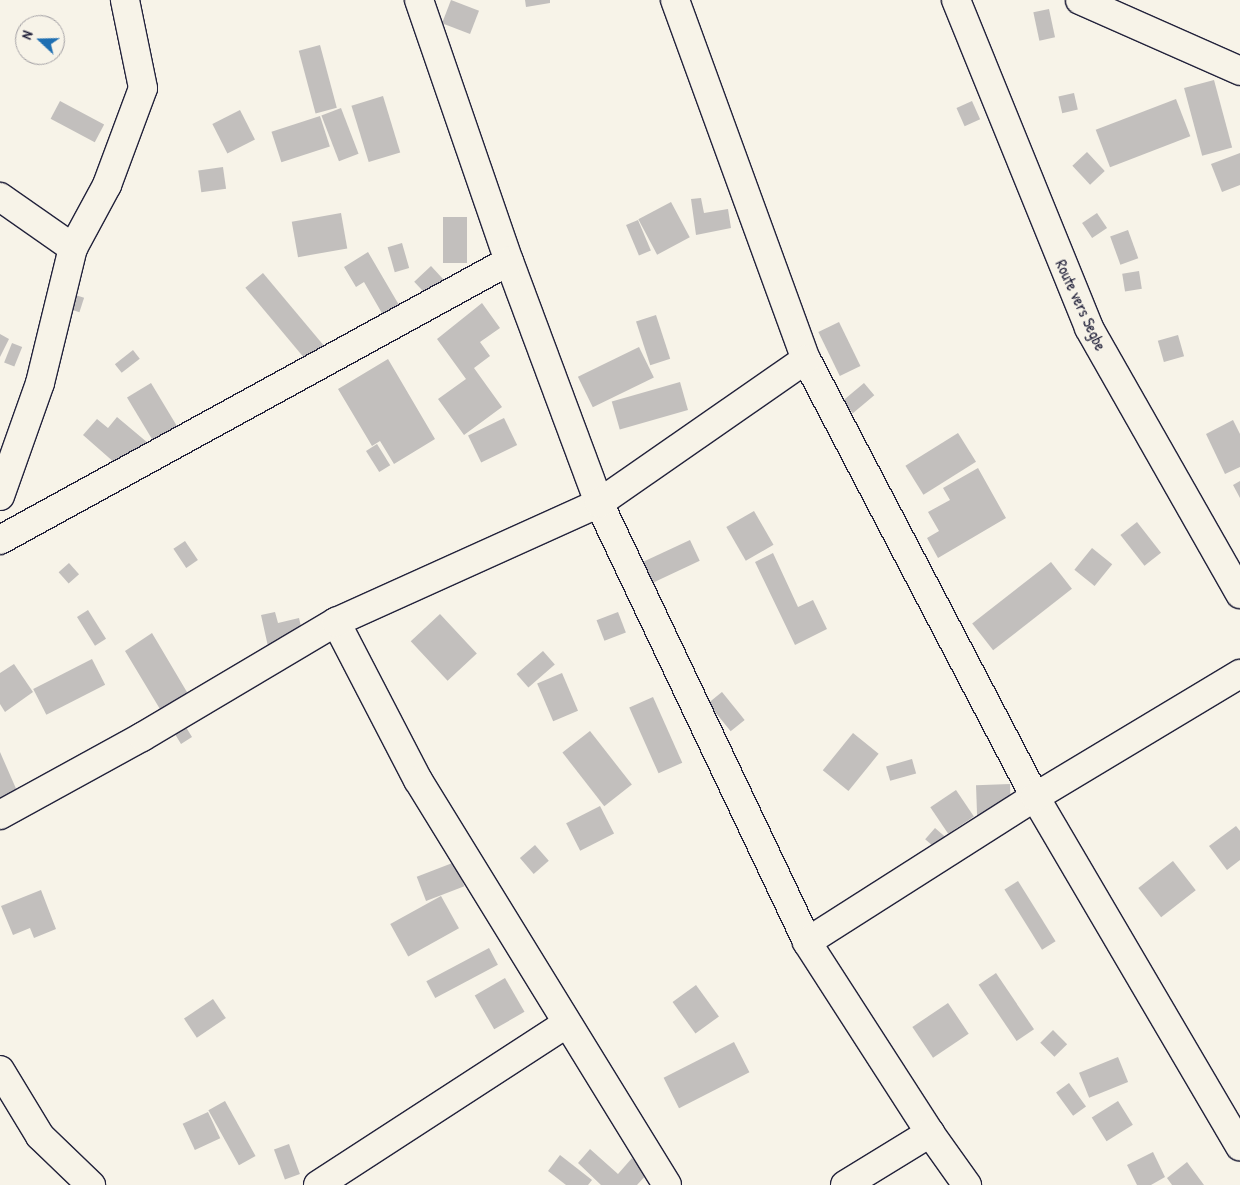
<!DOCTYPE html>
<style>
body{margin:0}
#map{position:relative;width:1240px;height:1185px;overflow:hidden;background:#f7f3e8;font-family:"Patrick Hand",sans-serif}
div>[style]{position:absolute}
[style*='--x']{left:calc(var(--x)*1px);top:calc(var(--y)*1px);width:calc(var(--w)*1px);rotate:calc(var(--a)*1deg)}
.building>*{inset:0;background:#c2bfbd;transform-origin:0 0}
.roads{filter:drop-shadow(1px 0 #22223b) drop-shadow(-1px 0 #22223b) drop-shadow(0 1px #22223b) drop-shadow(0 -1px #22223b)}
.minor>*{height:28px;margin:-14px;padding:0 14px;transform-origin:14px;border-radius:14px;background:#f7f3e8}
.major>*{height:28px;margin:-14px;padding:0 14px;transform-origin:14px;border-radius:14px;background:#f7f3e8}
span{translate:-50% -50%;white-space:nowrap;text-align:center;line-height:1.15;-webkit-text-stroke:4px #f7f3e8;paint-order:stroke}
.street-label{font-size:16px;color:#22223b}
.north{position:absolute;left:15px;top:15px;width:50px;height:50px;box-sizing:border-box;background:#f7f3e8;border:1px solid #a29fa3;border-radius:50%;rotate:291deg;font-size:14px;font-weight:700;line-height:20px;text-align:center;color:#22223b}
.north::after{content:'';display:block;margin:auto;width:18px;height:22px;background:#1f6fb2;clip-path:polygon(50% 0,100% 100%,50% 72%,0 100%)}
</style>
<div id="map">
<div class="building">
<i style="left:451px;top:0;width:30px;height:25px;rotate:21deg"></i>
<i style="clip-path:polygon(525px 0,550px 0,550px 3px,526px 7px)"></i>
<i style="left:1049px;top:9px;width:29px;height:16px;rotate:78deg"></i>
<i style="left:320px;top:45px;width:65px;height:22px;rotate:75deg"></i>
<i style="left:1214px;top:80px;width:70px;height:31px;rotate:75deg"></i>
<i style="left:1074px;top:93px;width:17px;height:16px;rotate:77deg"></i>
<i style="left:383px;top:96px;width:59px;height:33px;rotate:73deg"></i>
<i style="left:1176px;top:99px;width:40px;height:86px;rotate:69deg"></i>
<i style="left:60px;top:101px;width:50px;height:20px;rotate:28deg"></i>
<i style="left:972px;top:101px;width:20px;height:17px;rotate:66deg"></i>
<i style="left:341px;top:108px;width:49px;height:21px;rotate:69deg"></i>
<i style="left:240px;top:110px;width:33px;height:31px;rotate:63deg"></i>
<i style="left:320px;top:116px;width:32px;height:51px;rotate:72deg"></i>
<i style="left:1087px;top:152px;width:26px;height:20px;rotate:47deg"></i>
<i style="clip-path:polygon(1240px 153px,1240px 185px,1222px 192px,1211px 164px)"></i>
<i style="left:223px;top:167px;width:22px;height:25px;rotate:82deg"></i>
<i style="clip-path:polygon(701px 198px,704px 213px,728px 209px,731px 228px,696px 235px,691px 199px)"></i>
<i style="left:671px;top:202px;width:40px;height:37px;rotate:62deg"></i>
<i style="left:341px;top:213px;width:36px;height:50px;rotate:80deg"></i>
<i style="left:1097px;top:213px;width:18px;height:18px;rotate:56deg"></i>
<i style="left:443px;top:217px;width:24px;height:46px"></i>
<i style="left:638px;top:220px;width:33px;height:13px;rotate:67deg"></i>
<i style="left:1128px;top:230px;width:30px;height:19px;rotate:70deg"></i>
<i style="left:402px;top:243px;width:26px;height:15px;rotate:74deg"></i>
<i style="clip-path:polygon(368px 252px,399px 305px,383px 315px,364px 282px,356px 287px,344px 267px)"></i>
<i style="left:431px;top:266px;width:19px;height:23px;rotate:47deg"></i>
<i style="left:1139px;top:271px;width:18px;height:17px;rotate:81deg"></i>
<i style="left:263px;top:273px;width:102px;height:23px;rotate:50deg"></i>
<i style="left:66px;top:292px;width:19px;height:15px;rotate:18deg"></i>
<i style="clip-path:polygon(482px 303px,500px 328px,480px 342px,490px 356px,474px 368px,502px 407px,464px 435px,438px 399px,466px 379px,437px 339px)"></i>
<i style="left:656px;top:315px;width:46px;height:21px;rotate:72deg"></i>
<i style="left:839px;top:322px;width:49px;height:23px;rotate:64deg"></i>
<i style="clip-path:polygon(0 334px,9px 339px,0 357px)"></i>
<i style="left:1178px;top:335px;width:22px;height:21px;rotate:74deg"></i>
<i style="left:12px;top:343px;width:11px;height:21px;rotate:22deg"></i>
<i style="left:639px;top:347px;width:34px;height:68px;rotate:64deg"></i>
<i style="left:133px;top:350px;width:11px;height:23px;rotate:52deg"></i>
<i style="clip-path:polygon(388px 359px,435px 439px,394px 464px,380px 441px,372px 446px,338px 389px)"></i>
<i style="left:680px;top:382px;width:29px;height:71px;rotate:74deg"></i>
<i style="left:151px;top:383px;width:52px;height:28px;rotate:59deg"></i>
<i style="left:864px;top:383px;width:16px;height:28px;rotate:50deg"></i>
<i style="clip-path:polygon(117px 417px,148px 443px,124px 471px,83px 435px,97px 419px,108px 428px)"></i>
<i style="left:504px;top:418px;width:30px;height:40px;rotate:64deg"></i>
<i style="clip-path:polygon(1233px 420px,1240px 434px,1240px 467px,1225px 474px,1206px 434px)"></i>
<i style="left:958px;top:433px;width:34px;height:62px;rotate:58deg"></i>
<i style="left:377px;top:444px;width:25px;height:13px;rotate:58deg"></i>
<i style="clip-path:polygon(978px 468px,1006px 518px,938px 558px,927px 538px,939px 531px,928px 512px,950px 500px,943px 488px)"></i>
<i style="clip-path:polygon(1240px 481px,1240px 498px,1233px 485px)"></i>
<i style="left:754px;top:511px;width:39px;height:32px;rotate:60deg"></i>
<i style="left:1137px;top:522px;width:39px;height:21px;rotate:52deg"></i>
<i style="left:690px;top:540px;width:23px;height:64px;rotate:65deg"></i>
<i style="left:185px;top:541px;width:23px;height:14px;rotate:56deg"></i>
<i style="left:1092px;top:548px;width:26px;height:28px;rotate:39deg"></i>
<i style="clip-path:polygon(773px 553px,798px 607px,813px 600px,827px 629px,795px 645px,755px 562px)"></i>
<i style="left:1051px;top:562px;width:34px;height:100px;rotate:52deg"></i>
<i style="left:69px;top:563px;width:15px;height:14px;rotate:48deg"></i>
<i style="left:88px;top:610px;width:34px;height:13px;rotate:58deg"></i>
<i style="clip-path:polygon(275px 612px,278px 623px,299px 618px,307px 652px,271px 660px,261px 615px)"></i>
<i style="left:618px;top:612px;width:22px;height:23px;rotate:69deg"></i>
<i style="left:440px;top:614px;width:54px;height:40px;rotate:47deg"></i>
<i style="clip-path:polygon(152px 633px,197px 709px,181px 719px,192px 737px,181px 744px,125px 651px)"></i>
<i style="left:543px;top:651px;width:18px;height:35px;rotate:49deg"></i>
<i style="left:92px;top:659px;width:29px;height:66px;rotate:63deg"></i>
<i style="clip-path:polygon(14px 664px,33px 692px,5px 712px,0 704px,0 673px)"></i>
<i style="left:562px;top:673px;width:41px;height:27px;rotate:67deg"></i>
<i style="left:722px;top:692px;width:36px;height:18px;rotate:51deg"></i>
<i style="left:653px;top:697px;width:72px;height:26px;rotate:66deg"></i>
<i style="left:590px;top:731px;width:68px;height:35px;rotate:52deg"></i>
<i style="left:853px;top:733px;width:33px;height:48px;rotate:39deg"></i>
<i style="clip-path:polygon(0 752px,21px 800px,0 809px)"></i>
<i style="left:912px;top:759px;width:15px;height:27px;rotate:74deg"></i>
<i style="left:1010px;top:784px;width:35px;height:34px;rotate:88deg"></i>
<i style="left:956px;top:790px;width:32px;height:31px;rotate:56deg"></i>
<i style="left:600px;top:806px;width:31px;height:38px;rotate:63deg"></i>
<i style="clip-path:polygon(1236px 826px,1240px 831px,1240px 860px,1227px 870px,1209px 846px)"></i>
<i style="left:935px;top:828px;width:29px;height:15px;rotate:41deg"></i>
<i style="left:535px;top:845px;width:21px;height:20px;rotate:49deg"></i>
<i style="left:1173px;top:861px;width:37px;height:44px;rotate:52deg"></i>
<i style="left:455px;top:862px;width:26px;height:41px;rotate:69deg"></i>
<i style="left:1018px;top:881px;width:71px;height:16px;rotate:58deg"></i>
<i style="clip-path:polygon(41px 890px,56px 929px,34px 938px,30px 928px,13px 935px,1px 906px)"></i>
<i style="left:441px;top:896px;width:37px;height:58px;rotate:61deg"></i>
<i style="left:489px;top:948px;width:19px;height:71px;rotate:62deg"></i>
<i style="left:996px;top:973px;width:68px;height:21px;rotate:56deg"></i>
<i style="left:505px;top:978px;width:39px;height:35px;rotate:60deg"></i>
<i style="left:696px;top:985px;width:39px;height:29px;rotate:54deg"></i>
<i style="left:213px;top:999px;width:23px;height:35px;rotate:56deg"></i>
<i style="left:948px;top:1003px;width:37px;height:43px;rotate:56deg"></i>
<i style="left:1053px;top:1030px;width:20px;height:18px;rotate:45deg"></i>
<i style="left:734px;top:1042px;width:34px;height:79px;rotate:63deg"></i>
<i style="left:1118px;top:1057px;width:27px;height:42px;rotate:68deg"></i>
<i style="left:1069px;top:1083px;width:29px;height:16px;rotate:54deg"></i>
<i style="left:225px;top:1101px;width:63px;height:19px;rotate:61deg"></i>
<i style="left:1118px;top:1101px;width:28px;height:31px;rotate:58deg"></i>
<i style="left:208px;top:1112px;width:29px;height:28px;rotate:65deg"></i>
<i style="left:289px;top:1144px;width:32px;height:16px;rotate:70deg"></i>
<i style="clip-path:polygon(590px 1149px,618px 1174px,632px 1158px,648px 1173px,637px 1185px,601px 1185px,578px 1163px)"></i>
<i style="clip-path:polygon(1153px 1152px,1165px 1177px,1151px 1185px,1137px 1185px,1127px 1165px)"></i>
<i style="clip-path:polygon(560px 1155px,592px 1180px,588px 1185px,566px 1185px,548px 1171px)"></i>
<i style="clip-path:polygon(1187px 1162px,1204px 1185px,1172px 1185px,1167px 1178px)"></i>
</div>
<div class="roads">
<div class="minor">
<i style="--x:419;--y:0;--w:276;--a:71"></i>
<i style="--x:509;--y:261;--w:258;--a:69.6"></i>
<i style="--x:599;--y:503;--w:486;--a:64.6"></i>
<i style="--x:807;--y:942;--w:227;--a:57.2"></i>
<i style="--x:930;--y:1133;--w:64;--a:54.6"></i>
<i style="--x:675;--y:0;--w:382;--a:70"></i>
<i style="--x:806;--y:359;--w:494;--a:62.4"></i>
<i style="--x:1035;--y:797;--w:405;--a:59.6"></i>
<i style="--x:1080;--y:0;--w:175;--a:23.9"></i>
<i style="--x:0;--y:197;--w:89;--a:34.9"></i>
<i style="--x:0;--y:496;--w:120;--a:-70.5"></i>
<i style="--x:40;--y:383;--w:139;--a:-76.3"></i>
<i style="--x:73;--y:248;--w:72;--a:-61.6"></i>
<i style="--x:107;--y:185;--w:103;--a:-69.6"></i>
<i style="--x:143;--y:88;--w:90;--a:-101.6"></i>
<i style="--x:0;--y:540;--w:580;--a:-28.73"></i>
<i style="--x:336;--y:622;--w:178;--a:62.6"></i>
<i style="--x:418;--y:780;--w:475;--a:58.4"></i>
<i style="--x:0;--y:815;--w:162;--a:-28.8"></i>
<i style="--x:142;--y:737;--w:226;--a:-30.7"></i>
<i style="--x:336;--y:622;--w:289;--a:-24.3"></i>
<i style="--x:599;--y:503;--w:252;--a:-34.8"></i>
<i style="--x:807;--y:942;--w:270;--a:-32.5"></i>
<i style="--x:1035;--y:797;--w:239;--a:-31"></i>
<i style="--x:0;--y:1070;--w:77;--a:58.8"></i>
<i style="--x:40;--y:1136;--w:71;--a:43.9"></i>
<i style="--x:318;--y:1185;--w:296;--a:-33"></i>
<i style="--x:845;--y:1185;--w:100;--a:-31.5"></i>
</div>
<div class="major">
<i style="--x:956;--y:0;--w:354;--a:67.9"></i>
<i style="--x:1089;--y:328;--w:306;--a:60.4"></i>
</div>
</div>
<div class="street-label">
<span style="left:1081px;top:305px;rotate:65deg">Route vers Segbe</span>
</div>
<div class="north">N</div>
</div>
